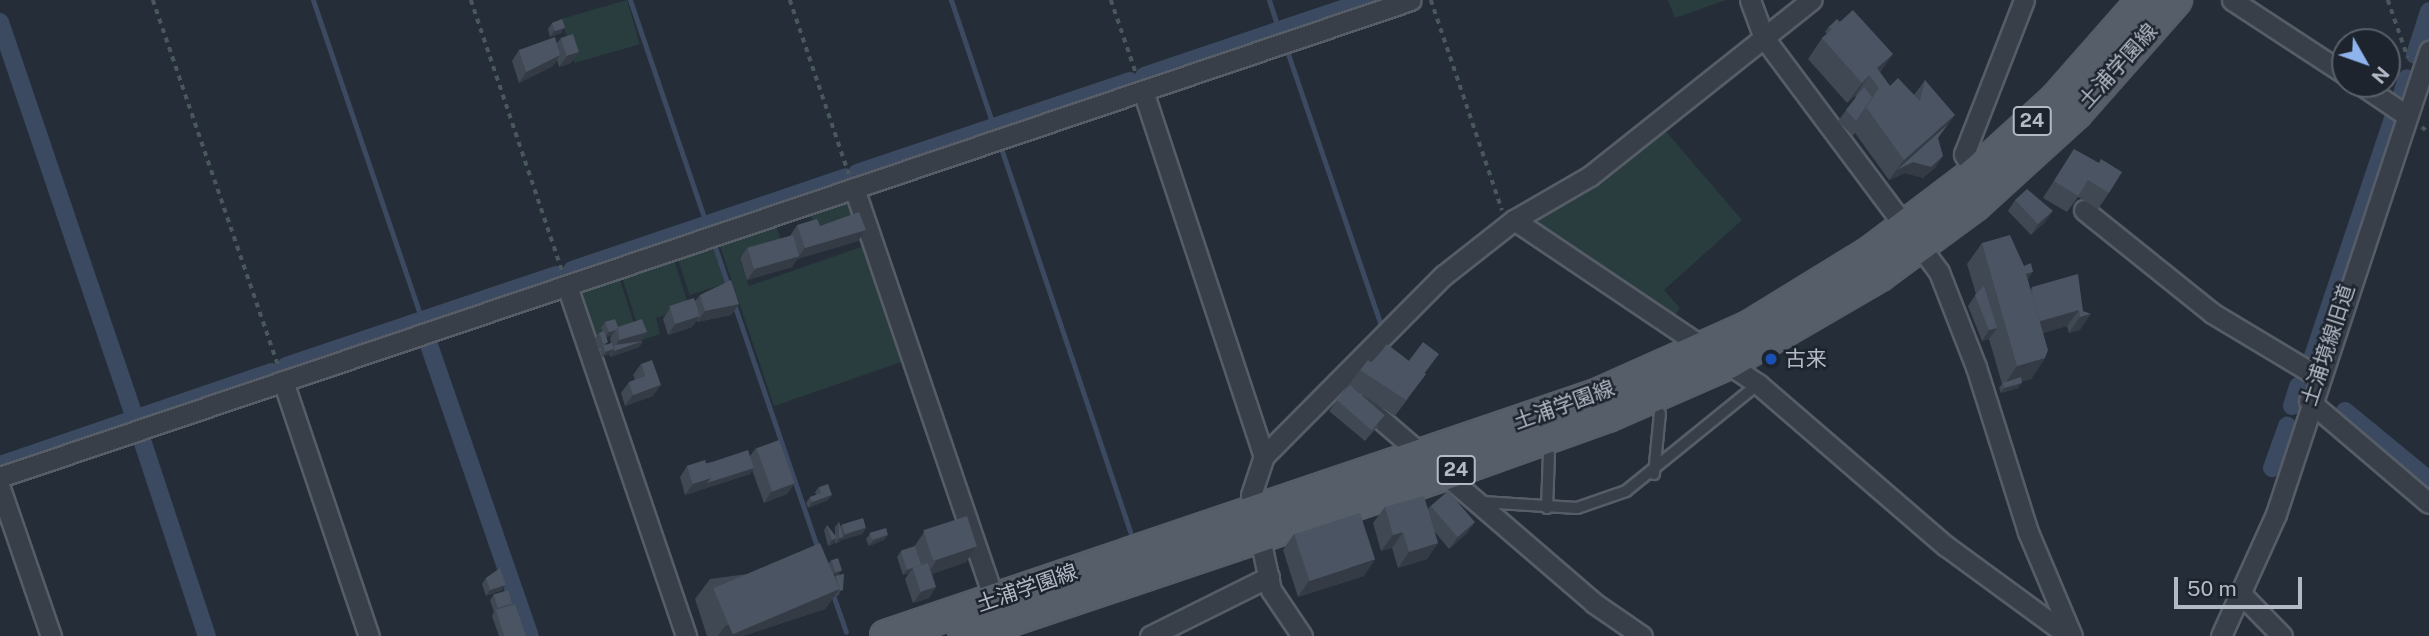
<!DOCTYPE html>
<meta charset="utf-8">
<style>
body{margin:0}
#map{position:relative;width:2429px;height:636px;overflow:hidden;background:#242d38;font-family:"Public Sans","Noto Sans JP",sans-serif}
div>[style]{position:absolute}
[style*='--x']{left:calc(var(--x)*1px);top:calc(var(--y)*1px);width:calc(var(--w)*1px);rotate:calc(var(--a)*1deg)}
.green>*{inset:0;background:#2a3d3e;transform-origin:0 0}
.stream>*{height:5px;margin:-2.5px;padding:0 2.5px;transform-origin:2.5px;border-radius:2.5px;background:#3b4a60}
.canal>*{height:18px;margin:-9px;padding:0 9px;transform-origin:9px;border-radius:9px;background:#3b4a60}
.path>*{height:3.5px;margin-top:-1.75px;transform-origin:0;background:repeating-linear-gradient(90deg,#48585b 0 5px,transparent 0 10px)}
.roads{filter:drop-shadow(2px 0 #565d67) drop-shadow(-2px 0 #565d67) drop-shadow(0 2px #565d67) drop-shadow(0 -2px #565d67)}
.service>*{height:10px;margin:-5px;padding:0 5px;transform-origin:5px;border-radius:5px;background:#383f49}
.minor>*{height:19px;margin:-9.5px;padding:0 9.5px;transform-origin:9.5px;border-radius:9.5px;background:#383f49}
.primary>*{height:30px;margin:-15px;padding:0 15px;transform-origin:15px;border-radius:15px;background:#565e69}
.wall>*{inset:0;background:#404854}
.shaded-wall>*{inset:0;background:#343b45}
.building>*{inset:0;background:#4b5462;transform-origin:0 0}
.dots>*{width:19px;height:19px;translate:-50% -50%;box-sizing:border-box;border:4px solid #1d242e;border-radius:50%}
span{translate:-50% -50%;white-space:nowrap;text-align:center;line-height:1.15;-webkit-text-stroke:5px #1d242e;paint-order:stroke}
.shield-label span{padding:2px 5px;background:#1d242e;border:2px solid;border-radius:5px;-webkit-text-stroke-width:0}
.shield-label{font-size:19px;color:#b3bac5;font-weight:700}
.street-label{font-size:21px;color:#b3bac5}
.poi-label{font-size:21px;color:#b3bac5}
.left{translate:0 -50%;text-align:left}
.north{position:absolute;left:2331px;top:28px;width:70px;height:70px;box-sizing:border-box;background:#1d242e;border:2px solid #59606a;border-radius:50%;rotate:130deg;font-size:19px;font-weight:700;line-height:28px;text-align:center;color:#b3bac5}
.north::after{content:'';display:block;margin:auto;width:24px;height:32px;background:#8fb3ed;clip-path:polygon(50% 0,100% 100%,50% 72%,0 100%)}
.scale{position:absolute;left:2174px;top:577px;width:128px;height:32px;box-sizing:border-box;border:4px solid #b3bac5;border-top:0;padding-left:9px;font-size:21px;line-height:24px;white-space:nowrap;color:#b3bac5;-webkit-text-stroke:5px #1d242e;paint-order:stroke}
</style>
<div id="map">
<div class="green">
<i style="left:627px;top:0;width:46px;height:68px;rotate:74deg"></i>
<i style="clip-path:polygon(1668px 0,1726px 0,1675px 18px)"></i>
<i style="clip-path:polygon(1663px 128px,1742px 220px,1664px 290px,1680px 308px,1675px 316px,1533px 220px)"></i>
<i style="clip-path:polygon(853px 200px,907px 360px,774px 406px,719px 243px,776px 225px,782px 243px,739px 257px,749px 286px,861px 247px,851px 216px,815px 228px,810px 214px)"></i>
<i style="left:714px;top:247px;width:38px;height:38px;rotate:72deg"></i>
<i style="clip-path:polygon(674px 260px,689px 307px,656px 318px,660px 334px,642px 340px,622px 277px)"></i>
<i style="left:619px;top:277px;width:49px;height:44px;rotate:72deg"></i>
</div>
<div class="stream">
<i style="--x:313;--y:0;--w:338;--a:71.2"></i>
<i style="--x:630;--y:0;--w:239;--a:71.2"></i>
<i style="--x:951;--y:0;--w:135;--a:71.4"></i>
<i style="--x:1269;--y:0;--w:33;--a:72"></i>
<i style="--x:1287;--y:51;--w:290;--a:71.1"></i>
<i style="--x:1001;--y:148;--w:405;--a:71.4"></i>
<i style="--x:714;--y:244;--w:46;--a:71.2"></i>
<i style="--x:734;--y:304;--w:260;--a:71.1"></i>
<i style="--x:832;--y:592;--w:42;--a:70.7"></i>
</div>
<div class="canal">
<i style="--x:0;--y:22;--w:418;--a:71.2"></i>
<i style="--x:2415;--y:55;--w:46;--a:-72.3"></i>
<i style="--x:1144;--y:76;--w:237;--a:-18.7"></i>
<i style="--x:2399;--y:103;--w:26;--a:-72"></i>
<i style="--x:857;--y:173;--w:288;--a:-18.6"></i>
<i style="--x:572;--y:270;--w:289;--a:-18.7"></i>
<i style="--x:429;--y:345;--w:308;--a:70.9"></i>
<i style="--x:2311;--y:362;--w:256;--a:-71.4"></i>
<i style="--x:286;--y:366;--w:285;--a:-18.6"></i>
<i style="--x:2292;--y:406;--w:21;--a:-73"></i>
<i style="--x:2345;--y:411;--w:109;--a:39.4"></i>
<i style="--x:141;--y:437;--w:210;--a:71.7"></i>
<i style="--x:0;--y:465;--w:287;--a:-18.9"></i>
<i style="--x:2272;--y:468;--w:45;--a:-70.3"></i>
</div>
<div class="path">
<i style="--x:153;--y:0;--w:387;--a:71.1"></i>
<i style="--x:471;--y:0;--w:285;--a:71.4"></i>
<i style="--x:790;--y:0;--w:184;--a:71.3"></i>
<i style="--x:1111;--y:0;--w:80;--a:71.1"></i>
<i style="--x:1431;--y:0;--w:222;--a:71.3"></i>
<i style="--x:2388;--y:0;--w:61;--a:71"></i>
<i style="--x:2422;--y:127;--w:9;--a:41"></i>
</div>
<div class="roads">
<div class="service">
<i style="--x:1654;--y:474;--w:61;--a:-84.4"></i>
<i style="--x:1482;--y:502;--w:95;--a:3.6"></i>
<i style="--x:1577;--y:508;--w:52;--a:-19.1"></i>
<i style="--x:1626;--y:491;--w:170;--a:-39"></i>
<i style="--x:1547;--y:508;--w:54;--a:-87.9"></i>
</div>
<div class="minor">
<i style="--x:1750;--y:0;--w:40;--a:69.8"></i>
<i style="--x:1764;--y:38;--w:292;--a:53.2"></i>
<i style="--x:1939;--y:272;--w:102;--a:68.7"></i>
<i style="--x:1976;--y:367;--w:173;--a:72.5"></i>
<i style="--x:2028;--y:532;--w:113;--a:67.1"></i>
<i style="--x:2232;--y:0;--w:135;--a:33.2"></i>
<i style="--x:2360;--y:84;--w:55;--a:34"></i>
<i style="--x:1143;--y:91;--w:385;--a:71.7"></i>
<i style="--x:1975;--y:173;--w:22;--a:-120"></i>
<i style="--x:1964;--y:154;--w:165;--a:-68.7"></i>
<i style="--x:854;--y:188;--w:444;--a:71.2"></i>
<i style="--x:2084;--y:210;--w:164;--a:38.8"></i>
<i style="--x:2212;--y:313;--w:122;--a:31"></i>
<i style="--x:1514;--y:220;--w:294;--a:33.9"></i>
<i style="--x:1758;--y:384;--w:248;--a:40.8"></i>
<i style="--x:1946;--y:546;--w:152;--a:36.2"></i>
<i style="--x:567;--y:286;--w:370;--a:71.2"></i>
<i style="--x:283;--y:381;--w:269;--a:71.4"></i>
<i style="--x:2309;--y:401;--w:157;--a:40.4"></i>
<i style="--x:1363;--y:404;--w:305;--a:40.7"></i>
<i style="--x:1594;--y:603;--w:58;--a:34.5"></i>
<i style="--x:0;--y:477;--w:1489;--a:-18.68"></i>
<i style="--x:0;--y:488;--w:157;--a:71"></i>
<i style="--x:2240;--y:593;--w:60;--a:45.7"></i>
<i style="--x:1150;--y:636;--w:133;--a:-26.4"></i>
<i style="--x:1302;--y:636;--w:55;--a:-124"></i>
<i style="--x:1271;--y:590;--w:97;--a:-101.9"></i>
<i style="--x:1251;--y:495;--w:41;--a:-71.6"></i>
<i style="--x:1264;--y:456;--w:255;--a:-45.2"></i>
<i style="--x:1444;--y:275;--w:89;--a:-38.2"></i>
<i style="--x:1514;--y:220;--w:88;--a:-30.1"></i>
<i style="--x:1590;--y:176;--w:283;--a:-38.5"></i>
<i style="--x:2221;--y:636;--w:134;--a:-65.7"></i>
<i style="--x:2276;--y:514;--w:488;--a:-71.7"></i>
</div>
<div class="primary">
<i style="--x:886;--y:636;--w:748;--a:-18.73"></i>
<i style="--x:1594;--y:396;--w:170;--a:-24"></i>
<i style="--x:1749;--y:327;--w:143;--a:-31.6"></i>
<i style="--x:1871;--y:252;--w:131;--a:-37.2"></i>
<i style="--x:1975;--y:173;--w:111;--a:-42.4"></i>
<i style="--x:2057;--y:98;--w:130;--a:-48.7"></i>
<i style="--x:964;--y:636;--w:505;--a:-18.58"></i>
<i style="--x:1443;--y:475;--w:175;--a:-19.7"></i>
<i style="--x:1608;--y:416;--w:132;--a:-23.7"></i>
<i style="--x:1729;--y:363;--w:175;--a:-30.2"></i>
<i style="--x:1880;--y:275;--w:118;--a:-36.4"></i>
<i style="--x:1975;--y:205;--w:137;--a:-42.3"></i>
<i style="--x:2076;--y:113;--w:151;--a:-48.5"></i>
</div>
</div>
<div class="wall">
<i style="clip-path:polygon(1840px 22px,1893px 54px,1880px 72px,1890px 86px,1914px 95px,1925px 80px,1938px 139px,1936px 167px,1923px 178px,1905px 173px,1889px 180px,1855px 133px,1853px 136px,1838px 121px,1856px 97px,1855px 96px,1847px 103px,1808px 59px,1822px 38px,1827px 34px,1825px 32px,1829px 26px)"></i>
<i style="clip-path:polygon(552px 23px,561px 33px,550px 37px,548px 29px)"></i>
<i style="clip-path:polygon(561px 38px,571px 63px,559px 67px,557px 60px,553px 66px,519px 83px,512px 61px,519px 50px,557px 43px)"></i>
<i style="clip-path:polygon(2074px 149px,2109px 193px,2098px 209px,2078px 197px,2067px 212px,2043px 198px)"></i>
<i style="clip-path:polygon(2015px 200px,2045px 222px,2031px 235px,2008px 211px)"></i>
<i style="clip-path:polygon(797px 225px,820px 226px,866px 230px,858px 241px,797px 259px,792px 267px,747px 280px,740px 258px,748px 247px,790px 236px)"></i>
<i style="clip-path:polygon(1982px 243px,2028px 280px,2030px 290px,2032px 287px,2083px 311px,2080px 330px,2069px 333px,2067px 326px,2043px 333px,2045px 358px,2031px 379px,2022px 381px,2018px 388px,2001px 393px,1999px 388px,2002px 384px,1989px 339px,1982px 341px,1968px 306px,1976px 294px,1967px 264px)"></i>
<i style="clip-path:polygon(700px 295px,739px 304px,731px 315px,697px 322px,697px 320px,692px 327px,668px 335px,663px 319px,670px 308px,695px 301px)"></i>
<i style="clip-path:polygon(evenodd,605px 322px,618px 327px,647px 332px,640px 342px,643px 341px,639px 347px,610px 357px,610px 354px,602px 357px,600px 351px,602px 348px,599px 349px,595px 338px,599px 333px,603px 331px,601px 328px,605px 322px,612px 335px,610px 338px,611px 343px,606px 345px,607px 337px,612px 335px)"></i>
<i style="clip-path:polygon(1372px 363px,1426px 374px,1395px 416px,1352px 388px,1378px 426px,1365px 441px,1329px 411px,1360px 370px)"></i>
<i style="clip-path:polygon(641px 364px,653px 396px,625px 406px,621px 393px,629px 382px,635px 380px,633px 375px)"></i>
<i style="clip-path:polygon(756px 448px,795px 483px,787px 494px,764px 503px,752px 470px,750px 474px,685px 495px,680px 477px,687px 466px,750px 456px)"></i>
<i style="clip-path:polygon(819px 487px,828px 500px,808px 508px,806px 503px,810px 497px,816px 495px,815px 492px)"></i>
<i style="clip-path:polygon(1430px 506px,1475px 522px,1467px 533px,1449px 549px,1434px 531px,1438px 543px,1427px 559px,1398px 568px,1392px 548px,1381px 551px,1373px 523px,1385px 507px,1428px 509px)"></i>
<i style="clip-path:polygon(839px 522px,840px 526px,842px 525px,866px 528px,862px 534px,841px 540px,839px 542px,835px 544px,835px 541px,833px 544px,828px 546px,824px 530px,827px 525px,835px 536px,835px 527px)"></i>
<i style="clip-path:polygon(937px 526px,977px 546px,966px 562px,932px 574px,936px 587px,929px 598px,913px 603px,905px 579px,909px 573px,903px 575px,897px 557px,901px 551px,914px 547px,924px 532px)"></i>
<i style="clip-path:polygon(870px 534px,888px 535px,884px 540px,869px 546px,866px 539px)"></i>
<i style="clip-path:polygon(1294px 534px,1364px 576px,1298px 597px,1283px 550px)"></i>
<i style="clip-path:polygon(831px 560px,842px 570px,838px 575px,844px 574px,839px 595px,836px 596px,836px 594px,825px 609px,743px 636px,707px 636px,695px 599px,710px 579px,829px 563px)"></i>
<i style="clip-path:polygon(486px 578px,502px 590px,486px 596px,482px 584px)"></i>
<i style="clip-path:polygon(494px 594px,512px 603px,511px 605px,526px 636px,499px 636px,492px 616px,494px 612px,490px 600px)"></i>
</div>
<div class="shaded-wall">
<i style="clip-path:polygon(565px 27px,561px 33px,550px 37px,554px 31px)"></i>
<i style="clip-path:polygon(579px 52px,571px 63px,559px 67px,567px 56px)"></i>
<i style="clip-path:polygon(1893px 54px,1879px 74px,1877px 68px)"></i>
<i style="clip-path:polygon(560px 55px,553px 66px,519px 83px,526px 72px)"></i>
<i style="clip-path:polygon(1869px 75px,1855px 96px,1847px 103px,1862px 83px)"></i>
<i style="clip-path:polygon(1955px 115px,1930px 149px,1913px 162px,1943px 156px,1936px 167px,1923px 178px,1905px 173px,1889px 180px,1904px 160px)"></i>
<i style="clip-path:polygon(2053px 211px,2045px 222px,2031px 235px,2038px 224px)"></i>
<i style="clip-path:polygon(866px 230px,858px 241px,797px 259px,792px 267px,747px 280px,755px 269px,799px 256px,805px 248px)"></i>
<i style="clip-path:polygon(2033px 272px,2019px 292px,2026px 274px)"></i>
<i style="clip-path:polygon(739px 304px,731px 315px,697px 322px,705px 311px)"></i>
<i style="clip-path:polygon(2079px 310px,2067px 326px,2024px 339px,2035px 323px)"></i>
<i style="clip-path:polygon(2091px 314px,2080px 330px,2069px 333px,2080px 317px)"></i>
<i style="clip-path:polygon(700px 316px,692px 327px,668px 335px,675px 324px)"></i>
<i style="clip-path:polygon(1997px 328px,1989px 339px,1982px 341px,1989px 330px)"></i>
<i style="clip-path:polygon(616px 330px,612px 335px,605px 338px,609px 332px)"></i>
<i style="clip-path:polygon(647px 332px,639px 343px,643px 341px,639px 347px,610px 357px,619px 340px)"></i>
<i style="clip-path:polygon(614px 349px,610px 354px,602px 357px,606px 352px)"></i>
<i style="clip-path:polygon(2045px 358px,2031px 379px,2004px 387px,2004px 385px,2017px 366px)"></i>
<i style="clip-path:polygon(2022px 383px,2018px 388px,2001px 393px,2004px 388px)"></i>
<i style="clip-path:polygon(661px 385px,653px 396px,625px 406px,633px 395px)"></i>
<i style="clip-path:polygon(754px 468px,750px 474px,685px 495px,693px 484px,711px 478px)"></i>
<i style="clip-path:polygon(795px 483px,787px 494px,764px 503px,771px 492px)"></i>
<i style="clip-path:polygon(832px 495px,828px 500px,808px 508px,812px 502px)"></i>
<i style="clip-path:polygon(1475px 522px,1467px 533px,1449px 549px,1457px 538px)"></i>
<i style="clip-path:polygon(866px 528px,862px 534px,841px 540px,839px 542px,835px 544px,839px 538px,843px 537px,844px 535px)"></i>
<i style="clip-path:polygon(1403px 532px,1392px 548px,1381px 551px,1393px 535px)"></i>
<i style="clip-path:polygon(888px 535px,884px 540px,869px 546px,873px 541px)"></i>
<i style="clip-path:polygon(837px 538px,833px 544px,828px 546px,832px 540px)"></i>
<i style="clip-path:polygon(1438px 543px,1427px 559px,1398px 568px,1409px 552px)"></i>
<i style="clip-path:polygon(977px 546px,966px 562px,926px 576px,937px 560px)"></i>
<i style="clip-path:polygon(1375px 560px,1364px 576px,1298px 597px,1309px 581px)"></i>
<i style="clip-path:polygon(921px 565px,913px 568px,909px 573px,903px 575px,907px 570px)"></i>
<i style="clip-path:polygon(842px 570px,838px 575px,831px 578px,835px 572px)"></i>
<i style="clip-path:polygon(506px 585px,502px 590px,486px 596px,490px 590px)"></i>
<i style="clip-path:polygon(936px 587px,929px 598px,913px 603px,921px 592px)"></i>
<i style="clip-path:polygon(840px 589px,825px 609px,743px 636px,718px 636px,725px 626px)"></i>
</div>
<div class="building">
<i style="clip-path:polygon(1853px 10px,1893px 54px,1877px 68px,1890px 86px,1898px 78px,1920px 101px,1925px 80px,1955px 115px,1904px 160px,1866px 107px,1879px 88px,1869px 75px,1862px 83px,1822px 38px)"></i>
<i style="left:562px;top:19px;width:9px;height:11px;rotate:69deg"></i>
<i style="left:1837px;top:19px;width:4px;height:11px;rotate:45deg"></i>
<i style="left:573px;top:34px;width:19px;height:13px;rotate:72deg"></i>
<i style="clip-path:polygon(555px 37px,560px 55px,526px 72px,519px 50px)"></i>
<i style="clip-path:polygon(1864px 87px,1872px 97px,1856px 121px,1846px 110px)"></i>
<i style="clip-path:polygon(1948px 124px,1938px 138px,1943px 156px,1931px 167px,1913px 162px,1897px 170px)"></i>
<i style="clip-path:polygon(2074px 149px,2099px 163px,2101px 159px,2122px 172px,2109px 193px,2088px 180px,2078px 196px,2054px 181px)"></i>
<i style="clip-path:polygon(2027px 189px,2053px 211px,2038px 224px,2015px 200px)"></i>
<i style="clip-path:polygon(859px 212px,866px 230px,805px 248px,797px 225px,817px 219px,820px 226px)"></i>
<i style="left:793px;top:235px;width:22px;height:47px;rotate:74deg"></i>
<i style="clip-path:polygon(2010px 235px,2024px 266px,2031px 263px,2033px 272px,2026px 274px,2048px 350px,2045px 358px,2017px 366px,1982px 243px)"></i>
<i style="clip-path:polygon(2078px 274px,2083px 311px,2091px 314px,2080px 317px,2079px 310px,2040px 321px,2033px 300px,2032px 287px)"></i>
<i style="clip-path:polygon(731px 280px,739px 304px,705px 311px,700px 295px)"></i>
<i style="clip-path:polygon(1984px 286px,1997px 328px,1989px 330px,1975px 295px)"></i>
<i style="left:694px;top:298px;width:19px;height:26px;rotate:72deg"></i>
<i style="clip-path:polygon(615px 319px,618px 327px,616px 330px,609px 332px,605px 322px)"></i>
<i style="clip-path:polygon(642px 319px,647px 332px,619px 340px,618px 327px)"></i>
<i style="left:604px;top:331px;width:12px;height:5px;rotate:70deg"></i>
<i style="clip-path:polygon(643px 341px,614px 351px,615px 345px)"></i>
<i style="left:1423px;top:342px;width:20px;height:24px;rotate:37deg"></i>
<i style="left:612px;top:343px;width:6px;height:9px;rotate:72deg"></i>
<i style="clip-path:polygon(1387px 344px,1426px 374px,1406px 400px,1360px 370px,1368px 360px,1372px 363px)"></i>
<i style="clip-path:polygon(652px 360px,661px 385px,633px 395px,629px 382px,645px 376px,641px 364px)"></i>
<i style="clip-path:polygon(2021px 377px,2022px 383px,2004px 388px,2003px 383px)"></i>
<i style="left:1350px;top:385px;width:46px;height:20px;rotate:41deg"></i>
<i style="left:779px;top:440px;width:46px;height:24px;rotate:70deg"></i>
<i style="clip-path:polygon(748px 450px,754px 468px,707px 483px,711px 478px,706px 464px)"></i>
<i style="left:705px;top:460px;width:19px;height:19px;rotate:72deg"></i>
<i style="clip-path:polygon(828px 484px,832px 495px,812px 502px,810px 497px,821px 493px,819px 487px)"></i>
<i style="left:1448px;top:491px;width:41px;height:23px;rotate:49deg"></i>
<i style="clip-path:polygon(1424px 496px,1438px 543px,1409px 552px,1403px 532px,1393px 535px,1385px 507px)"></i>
<i style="left:1360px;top:513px;width:49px;height:69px;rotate:72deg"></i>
<i style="left:967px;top:516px;width:32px;height:46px;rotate:72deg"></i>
<i style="left:863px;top:518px;width:10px;height:22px;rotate:73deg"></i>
<i style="clip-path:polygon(839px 522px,843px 537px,839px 538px)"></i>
<i style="clip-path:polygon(827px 525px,837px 538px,832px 540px)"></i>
<i style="left:886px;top:528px;width:7px;height:17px;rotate:74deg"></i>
<i style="left:820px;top:543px;width:50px;height:116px;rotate:67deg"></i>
<i style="left:915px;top:546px;width:20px;height:15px;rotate:72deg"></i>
<i style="left:838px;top:558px;width:13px;height:7px;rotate:72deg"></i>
<i style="left:928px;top:563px;width:25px;height:16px;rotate:72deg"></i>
<i style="clip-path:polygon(500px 568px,506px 585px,490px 590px,486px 578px)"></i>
<i style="clip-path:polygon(844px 574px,843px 590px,840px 591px,836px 576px)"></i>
<i style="left:508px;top:590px;width:14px;height:15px;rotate:73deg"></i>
<i style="clip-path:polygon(515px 604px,526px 636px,504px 636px,496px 610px)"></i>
</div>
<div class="dots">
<i style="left:1771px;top:359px;background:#1a4fb4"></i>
</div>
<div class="shield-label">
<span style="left:2032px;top:121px">24</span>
<span style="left:1456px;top:470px">24</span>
</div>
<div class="street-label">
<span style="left:2118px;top:66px;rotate:-48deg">土浦学園線</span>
<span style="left:2328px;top:345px;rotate:-72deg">土浦境線旧道</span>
<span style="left:1564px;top:405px;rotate:-20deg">土浦学園線</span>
<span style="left:1027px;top:588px;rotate:-19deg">土浦学園線</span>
</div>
<div class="poi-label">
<span class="left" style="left:1785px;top:359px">古来</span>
</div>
<div class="north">N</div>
<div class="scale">50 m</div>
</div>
